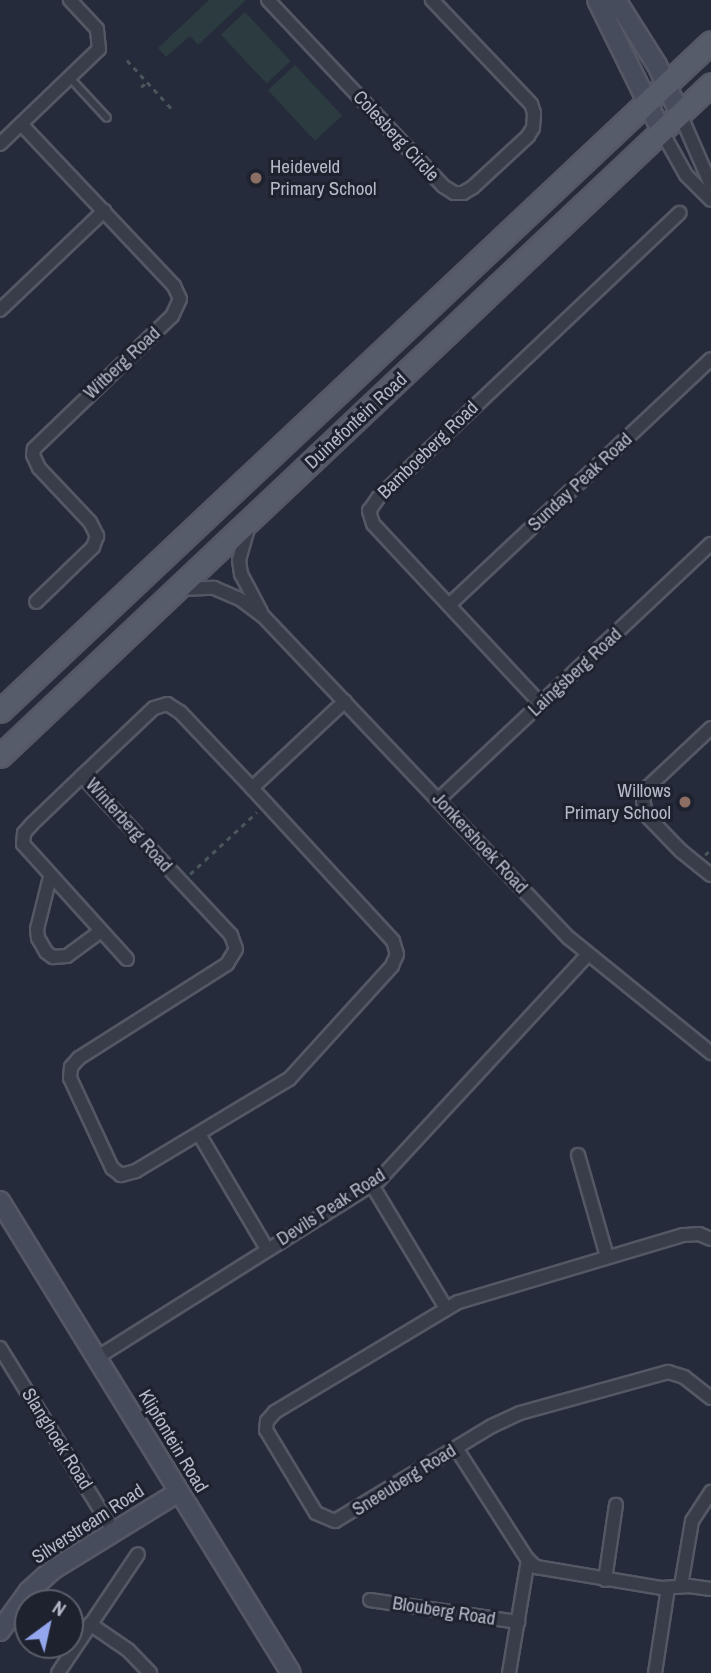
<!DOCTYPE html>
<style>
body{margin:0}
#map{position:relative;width:711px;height:1673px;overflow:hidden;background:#252b3a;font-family:"Archivo Narrow",sans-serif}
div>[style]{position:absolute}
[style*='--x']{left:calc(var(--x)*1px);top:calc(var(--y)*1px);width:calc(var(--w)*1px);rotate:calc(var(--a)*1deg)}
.green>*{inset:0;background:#2b3b3f;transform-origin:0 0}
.path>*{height:2.5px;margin-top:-1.25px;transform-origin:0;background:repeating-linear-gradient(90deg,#49565c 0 5px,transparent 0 10px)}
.roads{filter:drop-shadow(2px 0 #545865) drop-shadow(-2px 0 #545865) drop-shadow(0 2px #545865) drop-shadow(0 -2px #545865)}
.lane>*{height:6px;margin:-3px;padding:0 3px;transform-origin:3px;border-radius:3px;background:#393d4a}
.street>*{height:12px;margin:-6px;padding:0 6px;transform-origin:6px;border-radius:6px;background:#393d4a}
.secondary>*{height:18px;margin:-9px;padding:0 9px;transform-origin:9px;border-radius:9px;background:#474c5d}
.primary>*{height:21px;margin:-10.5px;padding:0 10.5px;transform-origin:10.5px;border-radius:10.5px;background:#575c6a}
.dots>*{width:19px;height:19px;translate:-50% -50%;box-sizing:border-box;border:4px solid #1e222f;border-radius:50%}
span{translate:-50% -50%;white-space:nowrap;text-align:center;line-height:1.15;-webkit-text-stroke:6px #1e222f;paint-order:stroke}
.street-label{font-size:19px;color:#b5b8c6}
.poi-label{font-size:19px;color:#b5b8c6}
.left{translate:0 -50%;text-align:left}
.right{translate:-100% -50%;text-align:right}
.north{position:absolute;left:14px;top:1589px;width:70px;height:70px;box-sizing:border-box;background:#1e222f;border:2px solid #5a5e6b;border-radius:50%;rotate:33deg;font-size:19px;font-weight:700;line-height:28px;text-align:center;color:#b5b8c6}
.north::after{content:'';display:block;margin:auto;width:24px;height:32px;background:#92a5ed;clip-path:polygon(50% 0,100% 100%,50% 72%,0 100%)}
</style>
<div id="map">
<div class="green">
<i style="clip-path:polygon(209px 0,246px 0,198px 45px,190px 36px,166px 57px,158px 48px)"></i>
<i style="left:245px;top:12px;width:67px;height:33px;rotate:47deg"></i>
<i style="left:295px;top:65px;width:69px;height:37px;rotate:47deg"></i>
</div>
<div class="path">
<i style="--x:127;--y:60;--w:67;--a:47.4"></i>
<i style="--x:141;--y:87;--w:8;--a:-40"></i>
<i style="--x:705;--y:855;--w:8;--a:-45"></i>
<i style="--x:190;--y:874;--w:91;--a:-42.8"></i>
</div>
<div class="roads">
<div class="lane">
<i style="--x:70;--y:78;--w:54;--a:47.2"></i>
</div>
<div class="street">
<i style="--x:268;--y:0;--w:255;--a:46.7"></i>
<i style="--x:443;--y:186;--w:13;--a:32"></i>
<i style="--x:454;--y:193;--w:9;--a:0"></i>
<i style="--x:463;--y:193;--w:12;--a:-31"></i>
<i style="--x:473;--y:187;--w:75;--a:-42.8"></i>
<i style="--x:528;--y:136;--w:9;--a:-58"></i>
<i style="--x:533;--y:128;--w:15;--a:-86"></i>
<i style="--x:534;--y:113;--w:9;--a:-108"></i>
<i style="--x:531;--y:104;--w:144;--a:-133.6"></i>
<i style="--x:680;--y:114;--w:77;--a:66.4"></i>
<i style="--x:21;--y:124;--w:223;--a:46.6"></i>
<i style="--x:174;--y:286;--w:14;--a:65"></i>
<i style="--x:180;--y:299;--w:19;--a:115"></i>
<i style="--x:172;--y:316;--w:192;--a:136.1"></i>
<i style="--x:34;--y:449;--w:6;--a:99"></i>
<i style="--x:33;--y:455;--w:14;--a:65"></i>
<i style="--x:39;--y:468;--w:74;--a:46.6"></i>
<i style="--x:90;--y:522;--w:16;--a:63"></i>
<i style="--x:97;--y:536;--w:12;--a:110"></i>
<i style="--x:93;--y:547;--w:79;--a:136"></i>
<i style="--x:662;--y:132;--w:49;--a:60.8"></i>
<i style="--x:686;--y:175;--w:35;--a:45"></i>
<i style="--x:0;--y:144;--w:137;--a:-43.8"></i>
<i style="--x:99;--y:49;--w:20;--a:-96"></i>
<i style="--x:97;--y:29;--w:40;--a:-133"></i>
<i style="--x:0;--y:310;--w:144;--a:-43.6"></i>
<i style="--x:249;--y:525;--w:36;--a:106"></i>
<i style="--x:239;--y:560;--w:14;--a:82"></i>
<i style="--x:241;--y:574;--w:43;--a:62.2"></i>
<i style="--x:178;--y:589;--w:36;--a:-2"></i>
<i style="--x:214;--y:588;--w:28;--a:23"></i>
<i style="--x:240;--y:599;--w:30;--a:37"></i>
<i style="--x:264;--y:617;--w:443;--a:46.5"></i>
<i style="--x:569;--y:938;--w:183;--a:39"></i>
<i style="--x:449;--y:605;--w:359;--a:-43.2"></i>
<i style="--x:167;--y:704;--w:15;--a:32"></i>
<i style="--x:180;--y:712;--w:105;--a:46.5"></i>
<i style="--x:252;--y:788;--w:208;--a:47.3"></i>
<i style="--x:393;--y:941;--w:14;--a:73"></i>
<i style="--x:397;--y:954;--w:13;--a:113"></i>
<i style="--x:392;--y:966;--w:153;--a:132.3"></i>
<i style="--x:289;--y:1079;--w:179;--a:149"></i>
<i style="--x:136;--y:1171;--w:16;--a:165"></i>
<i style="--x:121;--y:1175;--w:11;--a:-142"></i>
<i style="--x:112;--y:1168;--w:99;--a:-115"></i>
<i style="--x:70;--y:1078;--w:11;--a:-85"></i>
<i style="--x:71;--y:1067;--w:12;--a:-48"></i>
<i style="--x:79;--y:1058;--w:175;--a:-32.4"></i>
<i style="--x:227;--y:964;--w:17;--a:-59"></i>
<i style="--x:236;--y:949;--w:15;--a:-110"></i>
<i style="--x:231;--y:935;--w:218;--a:-133.1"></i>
<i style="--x:82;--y:776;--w:99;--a:-43.4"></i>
<i style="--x:154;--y:708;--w:14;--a:-17"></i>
<i style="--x:541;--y:704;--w:246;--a:-133"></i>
<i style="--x:373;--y:524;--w:14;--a:-107"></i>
<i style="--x:369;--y:511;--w:16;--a:-55"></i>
<i style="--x:378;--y:498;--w:415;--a:-43.4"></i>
<i style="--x:711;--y:728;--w:88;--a:136.8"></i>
<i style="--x:647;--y:788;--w:14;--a:107"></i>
<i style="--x:643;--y:801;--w:17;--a:73"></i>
<i style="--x:648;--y:817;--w:47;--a:45.9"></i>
<i style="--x:681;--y:851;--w:38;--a:39"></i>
<i style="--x:82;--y:776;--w:69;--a:136.2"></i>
<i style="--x:32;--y:824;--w:12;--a:132"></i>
<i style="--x:24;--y:833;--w:11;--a:95"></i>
<i style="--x:23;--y:844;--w:155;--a:47.9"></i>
<i style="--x:252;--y:788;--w:127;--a:-43.1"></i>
<i style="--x:439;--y:799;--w:373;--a:-43.2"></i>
<i style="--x:50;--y:877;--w:54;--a:104"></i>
<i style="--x:37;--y:929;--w:9;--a:84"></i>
<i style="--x:38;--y:938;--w:16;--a:60"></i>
<i style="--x:46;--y:952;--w:9;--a:36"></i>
<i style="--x:53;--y:957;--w:14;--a:-4"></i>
<i style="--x:67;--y:956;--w:42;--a:-36.3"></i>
<i style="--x:199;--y:1134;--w:134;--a:59.4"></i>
<i style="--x:578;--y:1155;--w:106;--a:74.1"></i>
<i style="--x:372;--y:1185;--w:144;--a:59"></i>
<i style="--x:711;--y:1239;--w:13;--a:-157"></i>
<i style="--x:699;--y:1234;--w:16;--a:176"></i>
<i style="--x:683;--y:1235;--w:235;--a:163.4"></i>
<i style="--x:458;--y:1302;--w:214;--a:149"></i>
<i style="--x:275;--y:1412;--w:12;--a:132"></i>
<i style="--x:267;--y:1421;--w:9;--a:96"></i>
<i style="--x:266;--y:1430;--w:97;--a:58.9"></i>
<i style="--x:316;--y:1513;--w:21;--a:23"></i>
<i style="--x:335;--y:1521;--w:184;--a:-31.2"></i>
<i style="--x:492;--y:1426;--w:31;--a:-25"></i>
<i style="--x:520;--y:1413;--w:154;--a:-15.5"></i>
<i style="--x:668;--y:1372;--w:17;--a:17"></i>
<i style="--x:684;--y:1377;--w:34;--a:38"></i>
<i style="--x:0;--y:1348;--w:214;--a:58.2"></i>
<i style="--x:98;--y:1357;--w:332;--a:-32.2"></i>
<i style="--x:379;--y:1180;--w:306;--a:-47.2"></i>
<i style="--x:456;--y:1448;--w:133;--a:57.3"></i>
<i style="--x:528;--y:1560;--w:11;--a:41"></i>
<i style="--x:536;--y:1567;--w:128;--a:9.5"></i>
<i style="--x:662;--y:1588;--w:27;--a:-4"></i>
<i style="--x:689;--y:1586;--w:22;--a:8"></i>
<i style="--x:605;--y:1580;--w:76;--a:-81.7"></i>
<i style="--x:681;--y:1586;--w:66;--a:-80.4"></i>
<i style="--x:692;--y:1521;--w:35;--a:-57"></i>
<i style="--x:370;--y:1600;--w:150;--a:8.5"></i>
<i style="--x:90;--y:1624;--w:46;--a:34.4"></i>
<i style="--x:128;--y:1650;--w:32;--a:46"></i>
<i style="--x:58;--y:1673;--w:143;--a:-56.1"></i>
<i style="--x:509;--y:1673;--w:115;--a:-80.5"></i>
<i style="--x:655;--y:1673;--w:86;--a:-81.3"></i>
</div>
<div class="secondary">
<i style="--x:597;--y:0;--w:147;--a:63.8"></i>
<i style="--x:616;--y:0;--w:77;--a:57.8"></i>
<i style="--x:657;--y:65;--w:54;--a:64.9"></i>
<i style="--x:0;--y:1201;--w:554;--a:58.35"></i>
<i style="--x:0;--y:1631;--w:49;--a:-54.1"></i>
<i style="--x:29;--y:1591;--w:31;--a:-42"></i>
<i style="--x:52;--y:1570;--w:149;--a:-31.6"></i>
</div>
<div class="primary">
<i style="--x:0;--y:711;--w:976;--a:-43.26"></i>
<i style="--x:0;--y:756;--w:978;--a:-43.38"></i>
</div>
</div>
<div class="dots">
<i style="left:256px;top:178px;background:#8d6e63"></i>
<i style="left:685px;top:802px;background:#8d6e63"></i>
</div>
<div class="street-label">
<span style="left:396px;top:136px;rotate:47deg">Colesberg Circle</span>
<span style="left:122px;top:363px;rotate:-43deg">Witberg Road</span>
<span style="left:356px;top:421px;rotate:-43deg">Duinefontein Road</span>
<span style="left:428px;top:450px;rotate:-44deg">Bamboeberg Road</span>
<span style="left:580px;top:482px;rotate:-43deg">Sunday Peak Road</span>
<span style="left:575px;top:672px;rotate:-43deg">Laingsberg Road</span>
<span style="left:129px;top:825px;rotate:48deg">Winterberg Road</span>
<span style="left:480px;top:843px;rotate:47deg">Jonkershoek Road</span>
<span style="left:331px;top:1207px;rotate:-33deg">Devils Peak Road</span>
<span style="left:57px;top:1439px;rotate:58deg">Slanghoek Road</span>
<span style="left:173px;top:1441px;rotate:59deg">Klipfontein Road</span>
<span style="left:404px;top:1480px;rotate:-32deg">Sneeuberg Road</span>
<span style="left:88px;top:1524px;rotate:-33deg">Silverstream Road</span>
<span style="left:444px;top:1611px;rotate:9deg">Blouberg Road</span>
</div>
<div class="poi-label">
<span class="left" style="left:270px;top:178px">Heideveld<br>Primary School</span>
<span class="right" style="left:671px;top:802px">Willows<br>Primary School</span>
</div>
<div class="north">N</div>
</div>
